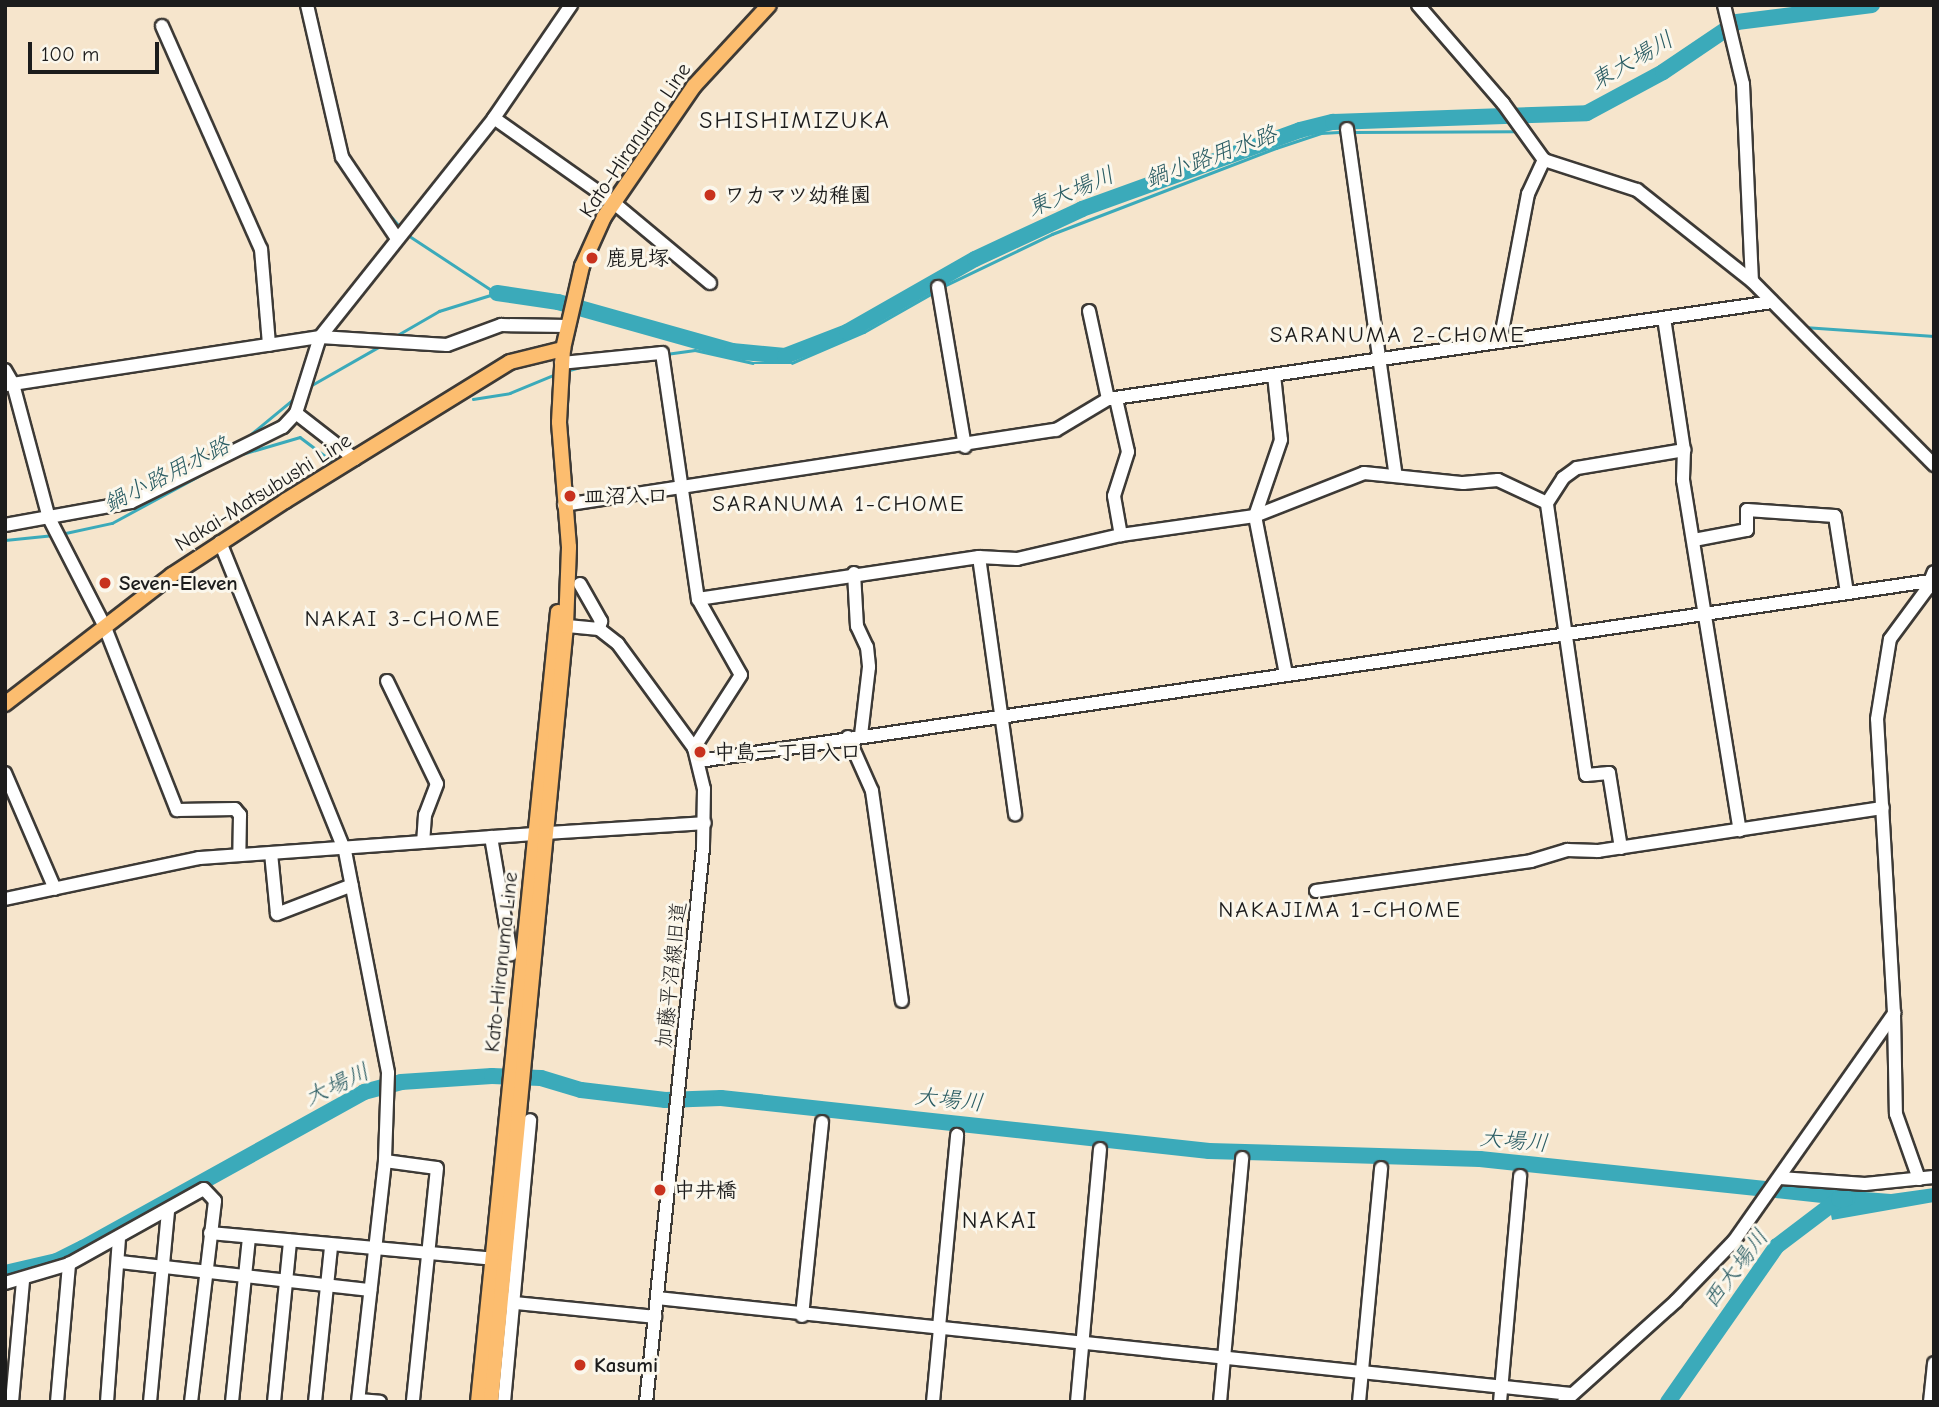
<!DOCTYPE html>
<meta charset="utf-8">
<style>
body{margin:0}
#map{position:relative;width:1939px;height:1407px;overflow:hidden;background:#f6e5cc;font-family:"Comic Neue","Klee One",sans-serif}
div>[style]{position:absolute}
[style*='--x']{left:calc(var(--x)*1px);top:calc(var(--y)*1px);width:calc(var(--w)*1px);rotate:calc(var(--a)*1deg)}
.water>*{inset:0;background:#3baaba}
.stream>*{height:2.5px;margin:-1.25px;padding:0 1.25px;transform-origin:1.25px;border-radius:1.25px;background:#3baaba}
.river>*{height:16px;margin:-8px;padding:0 8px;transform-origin:8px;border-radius:8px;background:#3baaba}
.roads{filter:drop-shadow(2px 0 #3d3a36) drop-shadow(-2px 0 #3d3a36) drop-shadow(0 2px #3d3a36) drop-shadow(0 -2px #3d3a36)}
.minor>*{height:12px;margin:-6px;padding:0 6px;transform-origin:6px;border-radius:6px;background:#fff}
.major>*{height:14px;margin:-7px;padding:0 7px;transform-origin:7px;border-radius:7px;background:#fcbd6f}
.dots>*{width:19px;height:19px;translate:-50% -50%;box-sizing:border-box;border:4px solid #fbf7ec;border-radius:50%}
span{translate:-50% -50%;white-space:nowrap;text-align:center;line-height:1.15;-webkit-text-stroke:6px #fbf7ec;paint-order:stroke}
.street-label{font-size:21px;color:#1c1c1c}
.poi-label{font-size:21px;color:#1c1c1c;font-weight:700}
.left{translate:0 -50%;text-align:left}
.water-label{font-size:23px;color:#2a5c63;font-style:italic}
.neighbourhood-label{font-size:23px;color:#1c1c1c;letter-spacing:2px}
.quarter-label{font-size:24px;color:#1c1c1c;letter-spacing:2px}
.frame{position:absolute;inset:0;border:7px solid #1c1c1c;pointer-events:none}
.scale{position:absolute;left:28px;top:42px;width:131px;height:32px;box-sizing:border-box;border:4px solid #1c1c1c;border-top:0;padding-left:9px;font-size:21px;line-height:24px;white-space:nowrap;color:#1c1c1c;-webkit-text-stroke:5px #fbf7ec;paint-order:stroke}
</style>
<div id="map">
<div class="water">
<i style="clip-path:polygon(1934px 1188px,1934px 1202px,1832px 1220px,1826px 1189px,1891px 1194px)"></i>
</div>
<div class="stream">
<i style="--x:1353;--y:132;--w:164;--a:-0.3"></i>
<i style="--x:383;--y:207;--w:28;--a:49"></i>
<i style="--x:408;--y:235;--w:105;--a:33.4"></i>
<i style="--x:942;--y:287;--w:122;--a:-25.7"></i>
<i style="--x:1052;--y:234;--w:240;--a:-21"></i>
<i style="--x:1276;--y:148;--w:47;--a:-18.4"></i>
<i style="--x:1321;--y:133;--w:22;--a:-3"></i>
<i style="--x:1769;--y:307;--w:28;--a:42"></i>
<i style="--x:1804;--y:327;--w:130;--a:4"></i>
<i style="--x:394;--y:337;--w:52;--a:-30"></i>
<i style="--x:439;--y:311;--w:61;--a:-17.2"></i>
<i style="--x:666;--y:354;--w:29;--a:-8"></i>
<i style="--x:695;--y:350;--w:59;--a:12.6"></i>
<i style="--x:753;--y:363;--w:39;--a:0"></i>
<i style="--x:792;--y:363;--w:78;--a:-23.3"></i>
<i style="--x:864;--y:332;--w:81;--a:-29.7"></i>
<i style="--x:566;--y:371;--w:15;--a:-16"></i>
<i style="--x:310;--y:386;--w:81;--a:-29.7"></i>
<i style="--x:473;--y:399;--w:37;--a:-9"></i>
<i style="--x:510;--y:393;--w:50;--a:-22.4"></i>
<i style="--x:245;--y:439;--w:66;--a:-39.5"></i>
<i style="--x:242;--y:454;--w:60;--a:-16.3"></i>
<i style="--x:300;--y:437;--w:41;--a:37.1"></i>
<i style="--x:61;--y:534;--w:52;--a:-12.2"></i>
<i style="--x:112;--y:523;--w:105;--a:-28.5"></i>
<i style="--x:5;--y:540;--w:49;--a:-5.8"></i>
</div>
<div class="river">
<i style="--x:497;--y:293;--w:62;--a:8.4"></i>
<i style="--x:558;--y:302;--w:181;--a:15.7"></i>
<i style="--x:732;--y:351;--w:53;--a:5.4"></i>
<i style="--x:785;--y:356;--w:66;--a:-21.2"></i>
<i style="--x:847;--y:332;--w:147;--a:-29.7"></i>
<i style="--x:975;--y:259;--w:118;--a:-25"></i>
<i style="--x:1082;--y:209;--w:232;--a:-19.9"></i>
<i style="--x:1300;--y:130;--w:34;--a:-14"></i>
<i style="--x:1333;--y:122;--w:254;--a:-2"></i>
<i style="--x:1587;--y:113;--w:86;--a:-28.3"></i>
<i style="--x:1663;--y:72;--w:89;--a:-34"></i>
<i style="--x:1737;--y:22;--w:136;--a:-7.2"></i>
<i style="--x:5;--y:1273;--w:53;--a:-13"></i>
<i style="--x:57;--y:1261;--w:29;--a:-27"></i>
<i style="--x:83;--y:1248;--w:321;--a:-29"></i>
<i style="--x:364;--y:1092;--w:38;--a:-15"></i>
<i style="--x:401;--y:1082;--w:91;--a:-3.8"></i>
<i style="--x:492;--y:1076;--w:49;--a:2.3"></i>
<i style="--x:541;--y:1078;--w:42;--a:16.7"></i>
<i style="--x:581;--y:1090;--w:85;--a:6.8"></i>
<i style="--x:665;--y:1100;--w:56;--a:-2"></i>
<i style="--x:721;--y:1098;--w:491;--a:6.2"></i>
<i style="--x:1209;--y:1151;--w:271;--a:1.7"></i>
<i style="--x:1480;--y:1159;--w:370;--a:6"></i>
<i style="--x:1668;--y:1402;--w:190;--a:-55.1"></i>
<i style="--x:1777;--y:1246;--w:78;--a:-37.2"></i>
<i style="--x:1839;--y:1199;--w:6;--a:0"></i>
</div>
<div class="roads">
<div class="minor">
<i style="--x:307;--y:5;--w:156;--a:77"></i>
<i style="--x:342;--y:157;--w:97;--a:56"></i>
<i style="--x:1418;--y:5;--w:130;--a:49.1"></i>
<i style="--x:1503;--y:103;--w:70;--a:54.3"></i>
<i style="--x:1544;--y:160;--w:98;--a:17.9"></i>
<i style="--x:1637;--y:190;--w:147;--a:38.4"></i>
<i style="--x:1752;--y:281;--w:259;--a:45.3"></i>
<i style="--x:1724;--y:5;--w:81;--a:76.5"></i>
<i style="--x:1743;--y:84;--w:197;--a:87.4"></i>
<i style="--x:162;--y:26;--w:244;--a:66.1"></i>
<i style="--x:261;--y:249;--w:96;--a:85.2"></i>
<i style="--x:494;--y:118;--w:147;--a:35.3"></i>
<i style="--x:614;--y:203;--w:125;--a:39.8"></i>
<i style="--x:1347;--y:129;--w:350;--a:82"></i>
<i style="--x:938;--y:287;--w:162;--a:80.4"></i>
<i style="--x:1089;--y:311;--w:90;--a:77.8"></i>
<i style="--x:1664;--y:318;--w:134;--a:81.4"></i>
<i style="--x:1684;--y:450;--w:30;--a:92"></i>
<i style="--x:1683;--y:480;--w:355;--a:80.8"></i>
<i style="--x:1500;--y:342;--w:151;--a:-79.3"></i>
<i style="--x:1528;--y:194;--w:38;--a:-65"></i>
<i style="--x:561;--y:363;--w:101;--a:-5.7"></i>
<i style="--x:662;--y:353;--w:249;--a:81.7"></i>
<i style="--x:698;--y:599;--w:87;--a:60.5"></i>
<i style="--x:741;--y:675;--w:87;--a:122.8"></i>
<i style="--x:5;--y:370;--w:16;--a:60"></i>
<i style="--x:13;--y:384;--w:139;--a:75"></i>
<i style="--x:49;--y:518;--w:120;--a:62.8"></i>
<i style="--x:104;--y:625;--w:199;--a:68.5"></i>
<i style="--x:177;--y:810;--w:58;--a:-1"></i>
<i style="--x:235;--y:809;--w:8;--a:50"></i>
<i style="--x:240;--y:815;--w:39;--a:91"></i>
<i style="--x:1274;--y:375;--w:65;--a:83.9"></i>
<i style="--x:1281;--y:440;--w:80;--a:108.9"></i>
<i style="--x:1255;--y:516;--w:161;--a:78.9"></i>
<i style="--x:6;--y:385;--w:318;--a:-8.7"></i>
<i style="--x:320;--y:337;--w:127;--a:3.6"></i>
<i style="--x:447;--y:345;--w:58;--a:-20.3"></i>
<i style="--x:501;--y:325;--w:67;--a:0.9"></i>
<i style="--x:1116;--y:399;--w:54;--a:77.2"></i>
<i style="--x:1128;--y:452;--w:46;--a:107.7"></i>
<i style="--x:1114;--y:496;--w:40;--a:80"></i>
<i style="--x:355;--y:459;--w:75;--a:-142.1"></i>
<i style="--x:296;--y:413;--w:80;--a:-72.5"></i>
<i style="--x:320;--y:337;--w:280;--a:-51.5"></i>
<i style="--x:494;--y:118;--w:137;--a:-55.7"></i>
<i style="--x:564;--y:505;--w:498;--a:-8.7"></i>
<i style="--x:1056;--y:430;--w:61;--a:-30.8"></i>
<i style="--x:1108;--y:399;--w:671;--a:-8.31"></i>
<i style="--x:5;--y:525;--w:128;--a:-10.3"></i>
<i style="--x:131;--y:502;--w:169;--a:-26.3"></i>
<i style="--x:283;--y:427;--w:19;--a:-47"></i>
<i style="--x:1694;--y:540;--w:54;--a:-10.7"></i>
<i style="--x:1747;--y:530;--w:20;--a:-90"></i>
<i style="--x:1747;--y:510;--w:88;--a:3.9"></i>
<i style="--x:1835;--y:516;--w:78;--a:81.1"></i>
<i style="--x:220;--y:542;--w:333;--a:68"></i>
<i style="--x:345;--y:851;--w:226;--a:79"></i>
<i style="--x:388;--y:1073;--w:88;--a:92"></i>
<i style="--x:385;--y:1161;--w:243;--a:96.4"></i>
<i style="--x:979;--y:557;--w:260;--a:82"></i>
<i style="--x:854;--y:573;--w:53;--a:86.8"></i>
<i style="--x:857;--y:626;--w:23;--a:65"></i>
<i style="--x:867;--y:647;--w:20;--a:84"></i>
<i style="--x:869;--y:667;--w:68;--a:96.7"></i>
<i style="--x:580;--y:584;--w:43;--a:60.4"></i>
<i style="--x:601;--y:621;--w:8;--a:104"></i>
<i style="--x:698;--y:599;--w:284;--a:-8.5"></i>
<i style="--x:979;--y:557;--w:38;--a:3"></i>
<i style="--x:1017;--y:559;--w:107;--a:-13"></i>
<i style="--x:1121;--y:535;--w:135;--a:-8.1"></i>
<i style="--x:1255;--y:516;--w:117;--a:-21.5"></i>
<i style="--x:1364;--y:473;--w:100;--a:5.8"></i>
<i style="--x:1463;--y:483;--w:35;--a:-5"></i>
<i style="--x:1498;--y:480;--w:54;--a:25.1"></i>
<i style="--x:557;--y:625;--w:42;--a:5.4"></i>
<i style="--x:599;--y:629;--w:24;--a:38"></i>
<i style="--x:618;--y:644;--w:129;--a:53.8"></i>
<i style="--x:694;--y:748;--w:42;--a:76.3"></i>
<i style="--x:704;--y:789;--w:59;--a:91"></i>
<i style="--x:703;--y:848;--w:557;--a:95.87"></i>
<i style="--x:387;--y:681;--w:114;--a:64.1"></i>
<i style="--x:437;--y:784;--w:33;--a:111"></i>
<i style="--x:425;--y:815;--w:27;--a:94"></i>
<i style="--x:848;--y:737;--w:59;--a:66"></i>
<i style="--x:872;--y:791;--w:212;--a:81.9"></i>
<i style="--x:699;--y:761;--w:1244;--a:-8.32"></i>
<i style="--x:5;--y:773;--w:126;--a:66.7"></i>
<i style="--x:547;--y:833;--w:158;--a:-3.6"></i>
<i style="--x:491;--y:837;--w:119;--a:80.3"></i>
<i style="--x:1621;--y:848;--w:76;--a:-99.1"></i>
<i style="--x:1609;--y:773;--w:23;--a:175"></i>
<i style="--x:1586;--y:775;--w:275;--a:-98.2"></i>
<i style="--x:1547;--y:503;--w:30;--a:-57"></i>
<i style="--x:1563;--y:478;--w:17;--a:-36"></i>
<i style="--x:1577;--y:468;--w:109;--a:-9.5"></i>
<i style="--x:271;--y:853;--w:61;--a:84.4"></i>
<i style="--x:277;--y:914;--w:80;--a:-21.1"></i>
<i style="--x:1316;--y:891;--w:217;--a:-7.9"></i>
<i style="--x:1531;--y:861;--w:38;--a:-17"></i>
<i style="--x:1567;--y:850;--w:31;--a:2"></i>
<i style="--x:1598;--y:851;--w:288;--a:-8.6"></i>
<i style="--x:5;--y:899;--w:198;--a:-11.9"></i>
<i style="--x:199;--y:858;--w:337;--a:-4.1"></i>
<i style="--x:1894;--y:1014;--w:100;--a:88.9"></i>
<i style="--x:1896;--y:1114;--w:69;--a:70.5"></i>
<i style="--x:385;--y:1161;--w:52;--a:7.7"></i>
<i style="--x:437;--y:1168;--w:235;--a:95.9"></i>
<i style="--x:1780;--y:1178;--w:85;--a:4"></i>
<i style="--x:1865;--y:1184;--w:69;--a:-5.8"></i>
<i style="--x:210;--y:1233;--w:284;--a:5.2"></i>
<i style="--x:120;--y:1262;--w:252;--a:6.4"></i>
<i style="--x:5;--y:1283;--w:67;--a:-16.5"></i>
<i style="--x:69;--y:1264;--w:154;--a:-29.1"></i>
<i style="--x:204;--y:1189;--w:16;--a:47"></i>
<i style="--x:215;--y:1201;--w:202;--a:96.8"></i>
<i style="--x:657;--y:1298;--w:919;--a:6"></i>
<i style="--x:505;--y:1302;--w:151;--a:5.7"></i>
<i style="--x:802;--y:1316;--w:195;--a:-84.1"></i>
<i style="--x:939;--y:1327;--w:193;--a:-84.6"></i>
<i style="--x:359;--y:1400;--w:21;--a:5"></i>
<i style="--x:12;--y:1402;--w:122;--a:-84.8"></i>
<i style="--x:57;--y:1402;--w:139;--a:-85"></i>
<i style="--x:107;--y:1402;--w:162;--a:-85.8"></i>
<i style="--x:150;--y:1402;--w:192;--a:-84.6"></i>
<i style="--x:232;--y:1402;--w:165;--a:-84.1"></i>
<i style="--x:274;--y:1402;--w:162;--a:-84.3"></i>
<i style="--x:315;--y:1402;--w:157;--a:-84.1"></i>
<i style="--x:504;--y:1402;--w:283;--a:-84.7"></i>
<i style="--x:933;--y:1402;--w:74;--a:-84.6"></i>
<i style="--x:1077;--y:1402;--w:254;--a:-84.8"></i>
<i style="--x:1220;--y:1402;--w:245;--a:-84.8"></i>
<i style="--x:1359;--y:1402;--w:235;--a:-84.6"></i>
<i style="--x:1500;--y:1402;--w:227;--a:-84.9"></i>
<i style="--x:1564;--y:1402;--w:151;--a:-42"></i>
<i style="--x:1676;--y:1301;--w:83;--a:-46"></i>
<i style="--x:1734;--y:1241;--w:279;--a:-54.9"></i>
<i style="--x:1894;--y:1013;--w:294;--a:-93.3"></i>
<i style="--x:1877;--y:719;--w:81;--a:-80.8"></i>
<i style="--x:1890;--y:639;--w:62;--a:-53.5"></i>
<i style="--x:1927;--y:589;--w:18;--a:-68"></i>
<i style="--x:1930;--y:1402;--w:39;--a:-84"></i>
</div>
<div class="major">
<i style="--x:5;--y:704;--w:211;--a:-37.7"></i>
<i style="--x:172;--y:575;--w:135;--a:-33.2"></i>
<i style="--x:285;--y:501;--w:264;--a:-31.7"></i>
<i style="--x:510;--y:362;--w:55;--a:-13.8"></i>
<i style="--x:478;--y:1402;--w:794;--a:-84.22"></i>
<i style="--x:491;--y:1402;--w:780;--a:-84.48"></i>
<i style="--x:566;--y:626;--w:79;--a:-87.8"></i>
<i style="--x:569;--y:547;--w:125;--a:-94.6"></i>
<i style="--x:559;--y:422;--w:73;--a:-86.9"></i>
<i style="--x:563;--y:349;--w:85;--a:-77.1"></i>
<i style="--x:582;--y:266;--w:54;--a:-65.8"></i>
<i style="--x:604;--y:217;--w:159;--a:-55.5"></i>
<i style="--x:694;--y:86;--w:110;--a:-47.2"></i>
</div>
</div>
<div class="dots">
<i style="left:710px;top:195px;background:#c8321e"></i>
<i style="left:592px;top:258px;background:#c8321e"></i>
<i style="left:570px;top:496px;background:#c8321e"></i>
<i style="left:105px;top:583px;background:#c8321e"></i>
<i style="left:700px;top:752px;background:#c8321e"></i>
<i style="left:660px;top:1190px;background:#c8321e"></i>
<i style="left:580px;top:1365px;background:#c8321e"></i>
</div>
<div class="street-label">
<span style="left:635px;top:140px;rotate:-56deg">Kato-Hiranuma Line</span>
<span style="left:263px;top:492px;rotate:-32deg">Nakai-Matsubushi Line</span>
<span style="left:501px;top:962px;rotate:-84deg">Kato-Hiranuma Line</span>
<span style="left:671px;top:975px;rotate:-84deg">加藤平沼線旧道</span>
</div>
<div class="poi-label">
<span class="left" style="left:724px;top:195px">ワカマツ幼稚園</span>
<span class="left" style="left:606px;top:258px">鹿見塚</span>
<span class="left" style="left:584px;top:496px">皿沼入口</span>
<span class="left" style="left:119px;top:583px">Seven-Eleven</span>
<span class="left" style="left:714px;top:752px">中島一丁目入口</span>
<span class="left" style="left:674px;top:1190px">中井橋</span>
<span class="left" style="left:594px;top:1365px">Kasumi</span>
</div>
<div class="water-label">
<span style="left:1632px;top:61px;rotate:-30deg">東大場川</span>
<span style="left:1211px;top:157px;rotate:-20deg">鍋小路用水路</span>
<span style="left:1071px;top:192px;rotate:-23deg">東大場川</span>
<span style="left:167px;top:475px;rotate:-27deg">鍋小路用水路</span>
<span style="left:337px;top:1085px;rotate:-25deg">大場川</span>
<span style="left:949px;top:1100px;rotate:6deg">大場川</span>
<span style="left:1514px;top:1141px;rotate:5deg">大場川</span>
<span style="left:1736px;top:1269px;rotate:-53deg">西大場川</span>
</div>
<div class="neighbourhood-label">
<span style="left:1398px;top:335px">SARANUMA 2-CHOME</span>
<span style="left:839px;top:504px">SARANUMA 1-CHOME</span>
<span style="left:403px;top:619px">NAKAI 3-CHOME</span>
<span style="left:1340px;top:910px">NAKAJIMA 1-CHOME</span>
</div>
<div class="quarter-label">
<span style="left:795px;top:121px">SHISHIMIZUKA</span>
<span style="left:1000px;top:1221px">NAKAI</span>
</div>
<div class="frame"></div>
<div class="scale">100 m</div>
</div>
